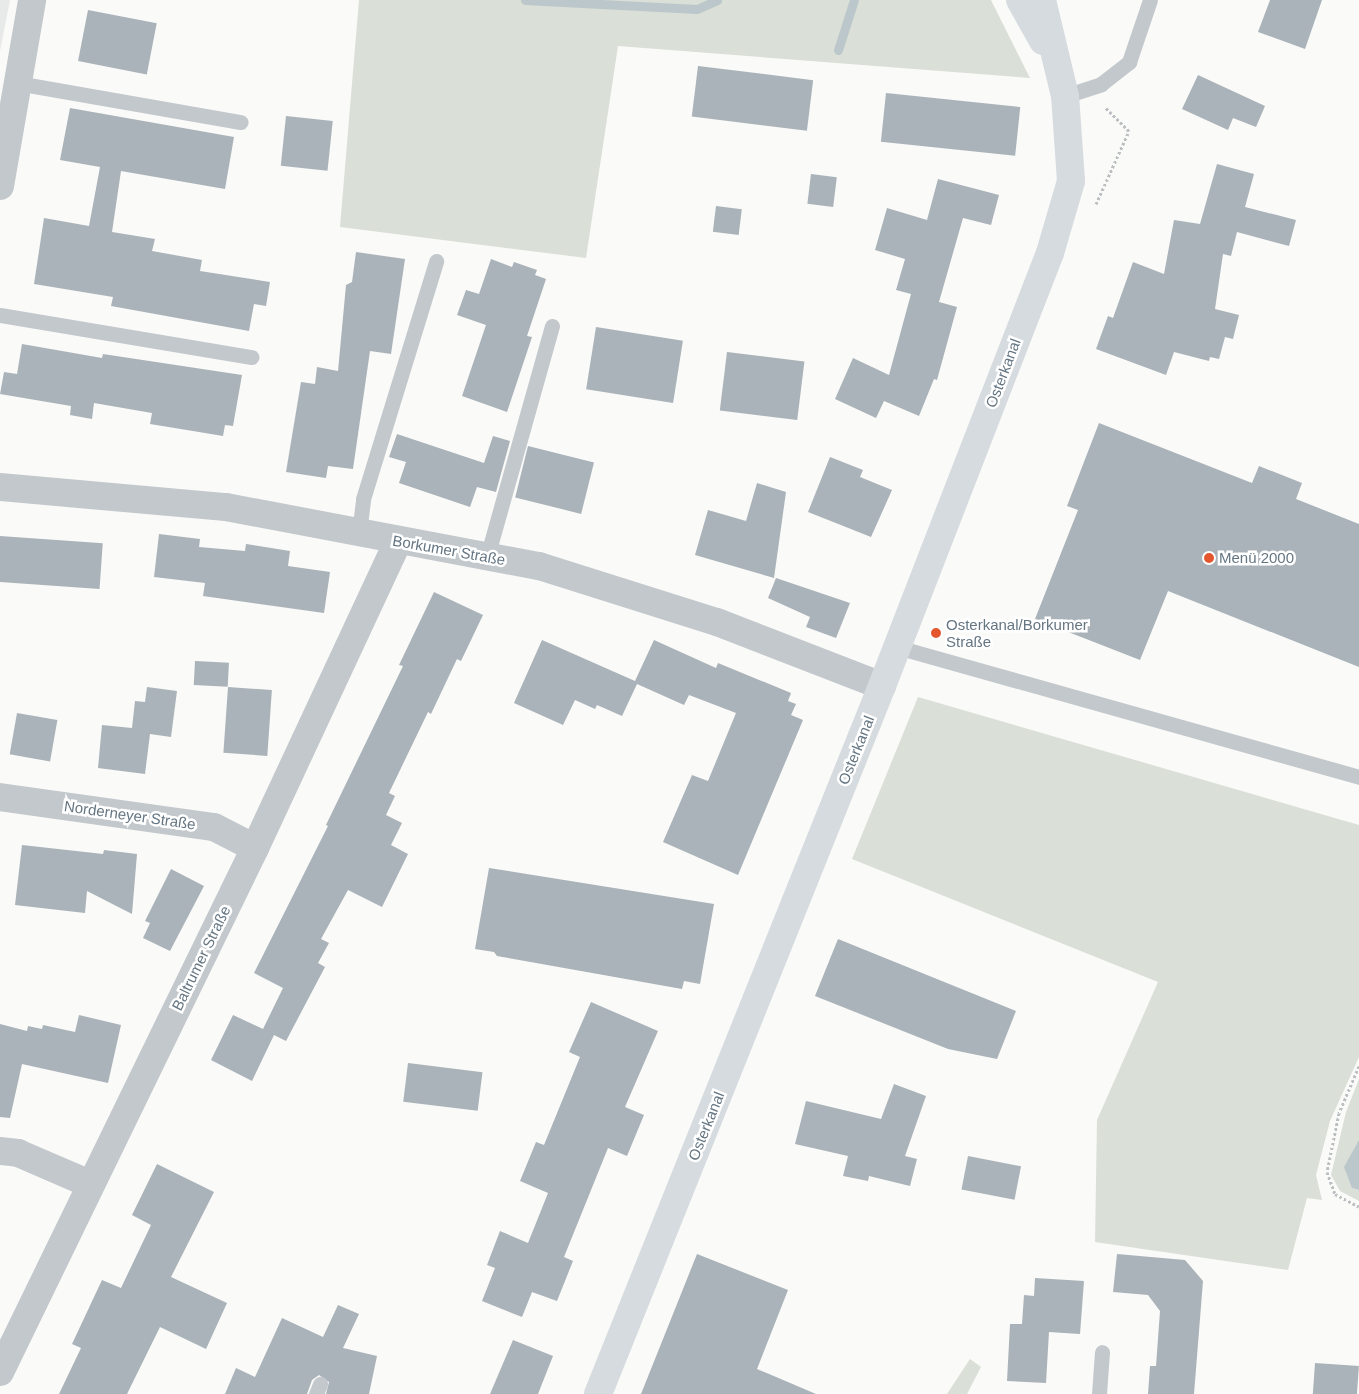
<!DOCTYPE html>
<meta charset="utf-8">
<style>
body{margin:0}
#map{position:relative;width:1359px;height:1394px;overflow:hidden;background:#fafaf8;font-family:Helvetica,sans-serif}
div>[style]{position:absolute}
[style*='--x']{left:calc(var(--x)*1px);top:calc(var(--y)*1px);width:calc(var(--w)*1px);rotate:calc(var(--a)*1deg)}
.built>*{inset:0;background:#e8e9e9}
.green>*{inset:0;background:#dadfd7}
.water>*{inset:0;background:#bbc7cb}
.stream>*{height:9px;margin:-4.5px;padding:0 4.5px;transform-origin:4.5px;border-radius:4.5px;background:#bbc7cb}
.building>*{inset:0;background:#aab3b9;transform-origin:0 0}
.path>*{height:3px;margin-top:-1.5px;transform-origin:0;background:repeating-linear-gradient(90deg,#bbbfc2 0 2.5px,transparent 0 5px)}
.lane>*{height:15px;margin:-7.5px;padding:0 7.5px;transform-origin:7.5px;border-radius:7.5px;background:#c3c8cc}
.street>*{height:28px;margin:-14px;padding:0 14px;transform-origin:14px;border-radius:14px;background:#c3c8cc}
.secondary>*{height:28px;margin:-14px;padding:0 14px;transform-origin:14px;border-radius:14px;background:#d6dbdf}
.dots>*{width:14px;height:14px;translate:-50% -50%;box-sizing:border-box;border:2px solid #fff;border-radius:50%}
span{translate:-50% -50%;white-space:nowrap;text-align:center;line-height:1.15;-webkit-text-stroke:5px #fff;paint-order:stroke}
.street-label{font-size:15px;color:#657683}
.poi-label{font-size:15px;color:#657683}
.left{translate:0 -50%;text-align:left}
</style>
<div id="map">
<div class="built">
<i style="clip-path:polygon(0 0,10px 0,0 51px)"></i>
</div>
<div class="green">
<i style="clip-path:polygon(359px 0,991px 0,1030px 78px,618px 46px,586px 258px,340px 227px)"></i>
<i style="clip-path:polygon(918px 697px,1359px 825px,1359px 1057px,1330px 1121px,1316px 1175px,1322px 1200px,1307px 1198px,1288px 1270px,1095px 1242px,1097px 1120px,1158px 982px,852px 859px)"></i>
<i style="clip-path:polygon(1359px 1079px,1359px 1140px,1352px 1188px,1359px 1190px,1359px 1201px,1340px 1191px,1331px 1175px,1346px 1112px)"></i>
<i style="clip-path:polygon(970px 1359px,981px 1367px,967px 1394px,947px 1394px)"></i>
</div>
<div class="water">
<i style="clip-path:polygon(1359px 1140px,1359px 1190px,1352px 1188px,1344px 1167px)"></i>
</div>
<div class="stream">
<i style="--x:525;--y:0;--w:172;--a:3"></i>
<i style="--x:697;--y:9;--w:22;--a:-24"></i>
<i style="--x:838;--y:50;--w:52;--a:-72.3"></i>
</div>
<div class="building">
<i style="clip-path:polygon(1270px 0,1322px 0,1305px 49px,1258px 32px)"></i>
<i style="left:88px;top:10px;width:70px;height:52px;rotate:11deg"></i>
<i style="left:698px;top:66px;width:116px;height:51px;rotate:7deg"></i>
<i style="clip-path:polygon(1198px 75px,1265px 106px,1256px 127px,1233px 118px,1228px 130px,1182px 109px)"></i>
<i style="left:886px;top:93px;width:135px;height:49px;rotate:6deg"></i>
<i style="clip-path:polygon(70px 108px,234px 137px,225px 189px,121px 171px,112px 232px,155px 239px,152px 251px,202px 260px,200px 271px,270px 282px,266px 306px,254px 304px,249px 331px,111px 306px,113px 297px,34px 284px,44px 218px,89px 226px,100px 167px,60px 160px)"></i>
<i style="left:286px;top:116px;width:47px;height:50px;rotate:6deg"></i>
<i style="clip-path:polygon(1217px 164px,1254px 174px,1245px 207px,1296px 220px,1289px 246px,1237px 232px,1231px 256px,1223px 254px,1215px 309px,1239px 315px,1233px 339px,1225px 337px,1219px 359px,1210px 357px,1209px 361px,1174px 352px,1166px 375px,1096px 349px,1108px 316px,1113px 318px,1133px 262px,1164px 274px,1174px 220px,1200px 224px)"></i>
<i style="left:811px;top:174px;width:26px;height:30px;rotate:7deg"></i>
<i style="clip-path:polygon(938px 179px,999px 195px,991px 225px,963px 218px,939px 302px,957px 307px,937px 380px,934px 379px,919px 416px,884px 401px,876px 418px,835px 399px,853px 358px,889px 375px,911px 294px,896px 290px,905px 259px,875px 250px,887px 208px,927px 220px)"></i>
<i style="left:716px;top:206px;width:26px;height:26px;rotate:7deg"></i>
<i style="clip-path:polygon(356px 252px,405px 259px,391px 354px,370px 351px,353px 469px,328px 466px,326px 478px,286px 472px,301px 382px,315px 384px,317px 367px,338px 371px,346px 285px,352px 282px)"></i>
<i style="clip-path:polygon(491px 259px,512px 267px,514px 262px,537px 270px,535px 275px,546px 279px,527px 336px,532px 337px,507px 412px,462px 396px,486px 325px,457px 315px,466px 290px,479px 294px)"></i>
<i style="left:596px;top:327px;width:88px;height:63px;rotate:9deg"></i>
<i style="clip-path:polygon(22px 344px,102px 358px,103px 354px,242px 375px,233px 426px,225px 425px,223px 436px,199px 432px,150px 424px,152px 413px,94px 403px,92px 419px,70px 415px,71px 406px,0 394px,4px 372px,17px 374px)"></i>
<i style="left:727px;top:352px;width:78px;height:59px;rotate:7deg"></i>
<i style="clip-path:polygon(1099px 423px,1252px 483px,1259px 466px,1302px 483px,1296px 499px,1359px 524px,1359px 667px,1168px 591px,1140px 660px,1035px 619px,1078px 510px,1067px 506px)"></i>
<i style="clip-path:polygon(397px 434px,484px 463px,493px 436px,510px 441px,496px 492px,477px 487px,470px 507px,399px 483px,406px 462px,389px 457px)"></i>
<i style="left:528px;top:446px;width:68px;height:53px;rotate:14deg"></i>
<i style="clip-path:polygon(830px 457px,863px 470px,860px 477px,892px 490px,871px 537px,808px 512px)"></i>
<i style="clip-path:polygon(757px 483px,786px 492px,774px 578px,695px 555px,708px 510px,746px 521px)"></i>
<i style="clip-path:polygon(159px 534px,200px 539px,199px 547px,245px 551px,246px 544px,290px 551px,288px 566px,330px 572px,324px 613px,203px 596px,205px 583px,154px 577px)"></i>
<i style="left:0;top:536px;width:103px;height:46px;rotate:4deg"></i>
<i style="clip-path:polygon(776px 578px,850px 603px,836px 638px,806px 627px,810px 617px,768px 598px)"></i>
<i style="clip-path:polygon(434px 592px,483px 615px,461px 661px,457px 659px,431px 714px,428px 712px,389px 793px,395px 796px,386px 815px,402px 823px,391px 845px,408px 854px,382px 907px,348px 890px,321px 939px,329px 943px,318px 963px,325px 967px,286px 1041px,274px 1035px,252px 1081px,211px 1060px,233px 1015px,263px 1029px,283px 988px,254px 973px,328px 826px,326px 825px,403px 666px,399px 665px)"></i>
<i style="clip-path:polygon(542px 640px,635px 681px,654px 640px,716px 668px,718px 663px,791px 693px,788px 701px,796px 704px,791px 715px,803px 720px,738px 875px,663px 842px,692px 775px,708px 781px,736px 713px,689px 695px,684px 705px,637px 684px,622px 716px,597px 705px,595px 709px,575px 700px,563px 725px,514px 703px)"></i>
<i style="left:195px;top:661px;width:34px;height:24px;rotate:3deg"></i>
<i style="clip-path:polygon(147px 687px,177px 691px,171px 737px,150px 734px,145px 774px,98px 768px,102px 725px,132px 728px,135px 701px,145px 702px)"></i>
<i style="left:228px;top:687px;width:44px;height:66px;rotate:4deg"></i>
<i style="left:17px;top:713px;width:41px;height:42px;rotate:10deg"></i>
<i style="clip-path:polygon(22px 845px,103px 854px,104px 850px,137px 854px,132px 914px,87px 891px,85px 913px,15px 905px)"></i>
<i style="clip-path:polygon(489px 868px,714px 904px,700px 984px,684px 981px,682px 989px,497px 956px,494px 952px,475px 949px)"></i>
<i style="clip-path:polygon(171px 869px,204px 886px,170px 951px,143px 938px,150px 923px,145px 921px)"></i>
<i style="clip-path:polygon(838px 939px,1016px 1011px,997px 1059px,948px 1049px,815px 996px)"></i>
<i style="clip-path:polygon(591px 1002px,658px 1031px,625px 1107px,644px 1115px,627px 1156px,608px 1148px,564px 1257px,573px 1261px,557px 1301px,532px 1292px,522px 1317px,482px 1301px,495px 1268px,487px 1265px,500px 1231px,528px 1243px,548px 1193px,520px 1181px,536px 1142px,544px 1145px,580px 1057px,569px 1052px)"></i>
<i style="clip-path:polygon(79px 1015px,121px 1025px,108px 1083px,22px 1064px,10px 1118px,0 1117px,0 1024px,27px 1031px,28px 1026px,42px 1029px,43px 1025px,75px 1032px)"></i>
<i style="left:408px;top:1063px;width:75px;height:39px;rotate:7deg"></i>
<i style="clip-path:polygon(894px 1084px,926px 1096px,905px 1156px,917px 1159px,910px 1186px,869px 1176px,868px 1181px,843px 1176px,848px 1156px,795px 1144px,806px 1101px,881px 1119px)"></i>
<i style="left:968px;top:1156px;width:54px;height:34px;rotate:11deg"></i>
<i style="clip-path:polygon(157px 1164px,214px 1192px,171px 1277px,227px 1303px,206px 1349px,160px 1327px,127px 1394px,59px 1394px,81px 1348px,72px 1344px,102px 1280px,121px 1288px,151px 1225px,132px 1215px)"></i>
<i style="clip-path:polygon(697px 1254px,788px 1290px,757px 1369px,816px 1394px,641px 1394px)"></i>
<i style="clip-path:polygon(1117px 1254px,1185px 1260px,1203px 1281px,1194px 1394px,1148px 1394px,1150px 1366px,1156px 1366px,1160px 1311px,1148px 1295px,1113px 1292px)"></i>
<i style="clip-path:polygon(1035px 1278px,1084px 1281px,1080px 1334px,1049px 1332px,1046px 1383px,1007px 1381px,1010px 1324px,1022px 1324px,1024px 1295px,1034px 1296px)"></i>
<i style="clip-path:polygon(338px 1305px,359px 1314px,343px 1348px,377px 1356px,369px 1394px,326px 1394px,329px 1382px,319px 1375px,312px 1380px,307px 1394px,225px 1394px,236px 1368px,255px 1377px,282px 1318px,323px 1337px)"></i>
<i style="clip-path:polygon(513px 1340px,553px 1356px,538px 1394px,490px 1394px)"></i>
<i style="left:1315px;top:1363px;width:44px;height:31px;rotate:4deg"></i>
</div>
<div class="path">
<i style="--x:1096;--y:204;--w:80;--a:-65.7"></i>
<i style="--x:1129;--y:131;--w:34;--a:-135"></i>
<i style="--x:1359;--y:1066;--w:51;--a:113.1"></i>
<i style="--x:1339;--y:1113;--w:60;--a:101.5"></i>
<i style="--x:1327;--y:1172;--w:23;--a:70"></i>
<i style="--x:1335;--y:1194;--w:27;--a:28"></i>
</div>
<div class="lane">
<i style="--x:17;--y:83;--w:227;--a:9.9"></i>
<i style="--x:1065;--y:96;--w:38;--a:-18"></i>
<i style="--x:1101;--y:84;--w:36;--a:-38"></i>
<i style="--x:1129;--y:62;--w:65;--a:-71.3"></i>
<i style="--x:0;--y:315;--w:255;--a:9.5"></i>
<i style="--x:359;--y:533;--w:34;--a:-83"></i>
<i style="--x:363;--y:499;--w:249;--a:-72.9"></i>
<i style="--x:487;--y:557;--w:240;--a:-74.3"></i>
<i style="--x:897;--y:647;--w:480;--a:15.7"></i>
<i style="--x:316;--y:1394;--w:11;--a:-68"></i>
<i style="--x:1099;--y:1394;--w:42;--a:-85.9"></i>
</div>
<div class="street">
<i style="--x:0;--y:186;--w:189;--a:-80.2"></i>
<i style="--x:0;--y:487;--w:227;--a:5.1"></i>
<i style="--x:226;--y:507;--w:319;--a:10.7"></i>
<i style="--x:539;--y:566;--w:187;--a:17.5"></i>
<i style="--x:717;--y:622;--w:177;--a:21.2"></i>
<i style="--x:0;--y:797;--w:216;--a:8"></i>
<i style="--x:214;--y:827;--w:46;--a:27.1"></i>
<i style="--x:0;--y:1151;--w:18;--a:6"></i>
<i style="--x:18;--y:1153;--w:78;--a:23.3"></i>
<i style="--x:0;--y:1372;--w:583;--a:-64.05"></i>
<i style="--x:255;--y:848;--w:339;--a:-65"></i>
</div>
<div class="secondary">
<i style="--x:1020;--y:0;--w:47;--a:60.7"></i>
<i style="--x:598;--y:1394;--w:763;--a:-68.14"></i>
<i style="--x:882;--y:686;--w:464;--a:-68.8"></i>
<i style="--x:1050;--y:253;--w:75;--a:-73.7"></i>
<i style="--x:1071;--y:181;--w:85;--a:-94"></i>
<i style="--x:1065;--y:96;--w:99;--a:-103.5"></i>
</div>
<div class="dots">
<i style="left:1209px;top:558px;background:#e4572e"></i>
<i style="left:936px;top:633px;background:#e4572e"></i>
</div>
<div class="street-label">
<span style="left:1003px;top:373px;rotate:-69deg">Osterkanal</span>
<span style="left:449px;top:550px;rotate:10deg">Borkumer Straße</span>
<span style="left:856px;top:750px;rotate:-68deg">Osterkanal</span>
<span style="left:130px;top:815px;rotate:8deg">Norderneyer Straße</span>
<span style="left:201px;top:958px;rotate:-64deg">Baltrumer Straße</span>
<span style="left:706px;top:1126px;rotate:-68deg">Osterkanal</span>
</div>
<div class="poi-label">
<span class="left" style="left:1219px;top:558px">Menü 2000</span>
<span class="left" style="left:946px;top:633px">Osterkanal/Borkumer<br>Straße</span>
</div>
</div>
